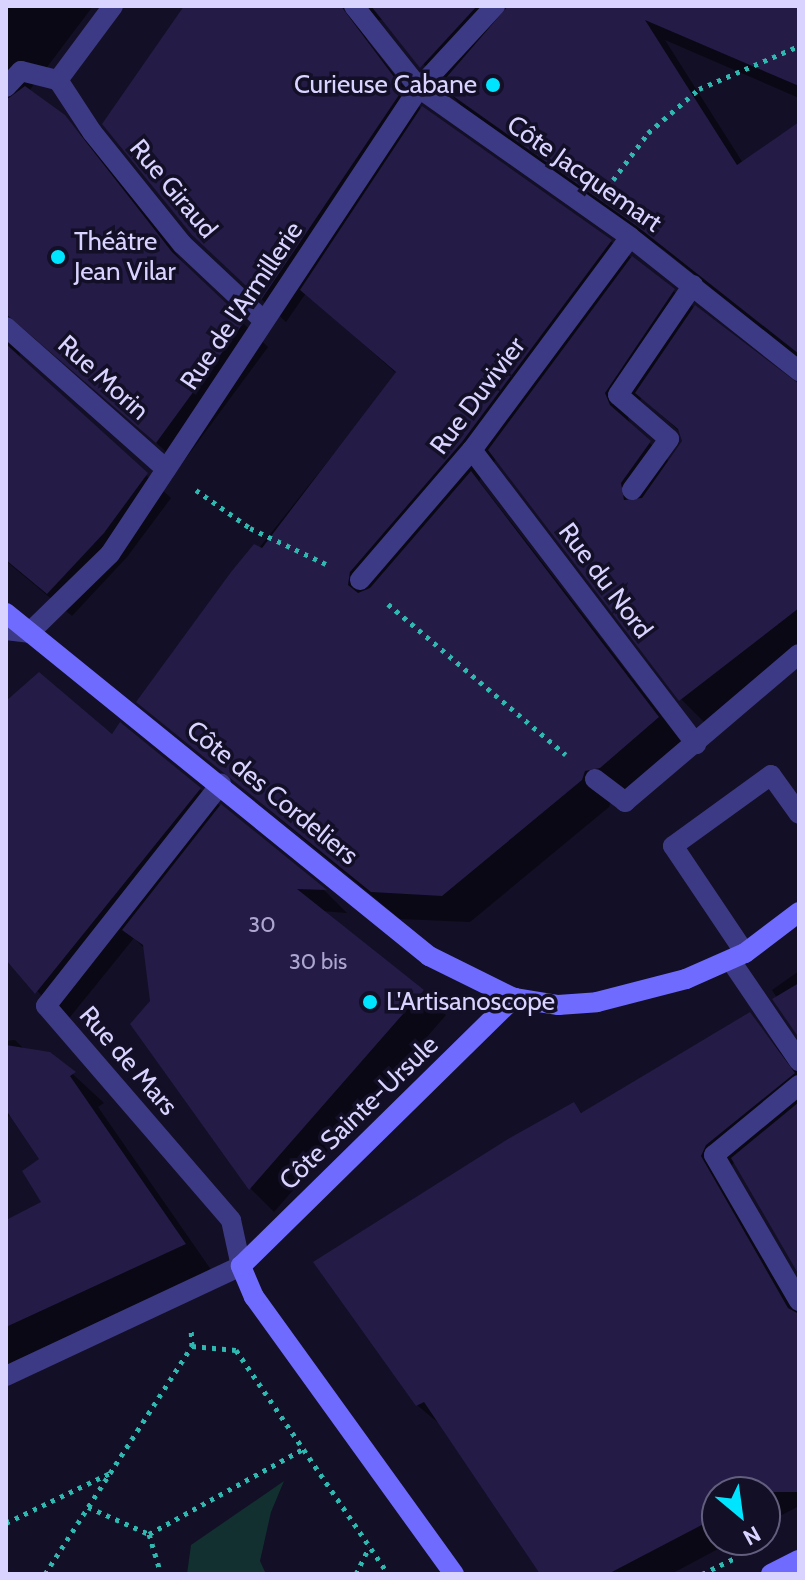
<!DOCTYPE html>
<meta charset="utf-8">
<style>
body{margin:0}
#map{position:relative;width:805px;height:1580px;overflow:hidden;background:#130f26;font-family:Cabin,sans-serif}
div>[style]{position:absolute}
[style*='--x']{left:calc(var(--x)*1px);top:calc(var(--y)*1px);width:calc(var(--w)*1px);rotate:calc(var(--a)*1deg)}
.green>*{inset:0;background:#12302f}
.shadow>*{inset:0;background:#0007}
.building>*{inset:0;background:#241b47}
.path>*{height:5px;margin-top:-2.5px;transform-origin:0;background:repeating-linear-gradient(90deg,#2fb8b0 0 4px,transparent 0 10px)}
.lane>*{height:20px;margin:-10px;padding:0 10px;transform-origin:10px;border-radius:10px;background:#3d3a85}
.street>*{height:20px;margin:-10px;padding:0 10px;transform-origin:10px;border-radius:10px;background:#3d3a85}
.secondary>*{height:20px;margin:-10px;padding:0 10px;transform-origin:10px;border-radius:10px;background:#6f6bff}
.dots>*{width:22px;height:22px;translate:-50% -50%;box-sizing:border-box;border:4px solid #130f26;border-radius:50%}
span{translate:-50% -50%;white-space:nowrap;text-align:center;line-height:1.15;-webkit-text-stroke:7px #130f26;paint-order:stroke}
.number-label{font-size:22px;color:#aca6d1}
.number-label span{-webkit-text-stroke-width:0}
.poi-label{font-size:26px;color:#d9d4ff}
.right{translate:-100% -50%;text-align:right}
.left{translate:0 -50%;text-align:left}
.street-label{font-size:26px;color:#d9d4ff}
.frame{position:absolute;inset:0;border:8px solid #d9d4ff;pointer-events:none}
.north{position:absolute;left:701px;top:1476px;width:80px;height:80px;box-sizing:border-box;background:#130f26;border:2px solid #625e7d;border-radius:50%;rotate:151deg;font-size:22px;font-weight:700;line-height:32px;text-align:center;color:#d9d4ff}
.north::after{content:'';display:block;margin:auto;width:28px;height:36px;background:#00e5ff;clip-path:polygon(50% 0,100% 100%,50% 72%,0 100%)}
</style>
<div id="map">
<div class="green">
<i style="clip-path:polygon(284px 1481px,271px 1512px,260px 1561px,266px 1574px,187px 1574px,191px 1545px)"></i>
</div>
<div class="shadow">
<i style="clip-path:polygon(6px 6px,93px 6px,29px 91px,89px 141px,191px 273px,268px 347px,181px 465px,41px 340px,19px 342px,20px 360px,171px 498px,127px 557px,72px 616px,6px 561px)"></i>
<i style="clip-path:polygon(evenodd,188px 6px,799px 6px,799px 98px,665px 40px,743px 163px,799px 124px,799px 359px,664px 250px,465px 110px,384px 20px,369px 20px,367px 40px,422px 110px,610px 241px,791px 384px,799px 383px,799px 650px,705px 723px,681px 699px,497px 458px,479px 481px,684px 745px,628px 794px,612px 797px,609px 807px,470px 922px,400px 919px,138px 701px,397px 374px,306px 293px,286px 322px,218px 259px,188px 6px,642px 397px,681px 433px,684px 442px,670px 462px,631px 426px,628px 418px,642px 397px)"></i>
<i style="clip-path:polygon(6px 704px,112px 737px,121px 725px,326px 892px,347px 913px,322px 911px,446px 1015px,274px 1212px,251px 1189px,133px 1025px,152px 1002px,146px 950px,134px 938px,66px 1022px,6px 957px)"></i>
<i style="clip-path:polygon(799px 971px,799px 1033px,772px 990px)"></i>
<i style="clip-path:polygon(750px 1015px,799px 1074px,799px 1271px,735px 1161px,722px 1180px,799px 1314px,799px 1506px,765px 1524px,765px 1492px,717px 1492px,717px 1540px,735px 1540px,671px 1574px,542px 1574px,442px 1426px,417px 1405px,574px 1105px,583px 1114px)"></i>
<i style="clip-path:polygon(15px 1040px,25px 1050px,50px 1053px,104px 1103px,98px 1107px,214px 1274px,6px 1371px,6px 1221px,44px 1203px,42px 1160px,14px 1110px,6px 1120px,6px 1041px)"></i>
</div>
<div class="building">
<i style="clip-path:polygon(184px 6px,341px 6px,403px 89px,261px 300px,192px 235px,102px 124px)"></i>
<i style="clip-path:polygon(371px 6px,477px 6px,420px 68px)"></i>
<i style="clip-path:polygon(508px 6px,799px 6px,799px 86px,645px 20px,737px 165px,799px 122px,799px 354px,638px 227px,439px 86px)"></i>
<i style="clip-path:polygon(25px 86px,65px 115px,172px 252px,245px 321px,156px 443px,6px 314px,6px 100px)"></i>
<i style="clip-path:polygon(422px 106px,612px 240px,462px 442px,350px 572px,348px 585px,358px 593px,370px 588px,471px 471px,659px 717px,600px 768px,585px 771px,582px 780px,442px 896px,371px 892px,136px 702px,231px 572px,254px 544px,262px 548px,396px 372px,300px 290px)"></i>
<i style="clip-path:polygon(632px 256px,675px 289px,605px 393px,610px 405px,651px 441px,621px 483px,624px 500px,642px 498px,682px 441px,678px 429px,635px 393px,695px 305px,799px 384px,799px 608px,679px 701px,488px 450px)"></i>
<i style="clip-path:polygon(6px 344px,148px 473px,104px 533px,47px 594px,6px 560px)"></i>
<i style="clip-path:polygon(39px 672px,112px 734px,120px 722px,201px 788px,35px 994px,6px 960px,6px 701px)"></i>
<i style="clip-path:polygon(221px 804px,327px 890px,297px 889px,424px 990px,249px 1190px,130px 1024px,150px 1001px,143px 945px,122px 930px)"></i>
<i style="clip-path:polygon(799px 983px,799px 1038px,772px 999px)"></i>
<i style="clip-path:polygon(750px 1012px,795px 1073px,706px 1145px,701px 1156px,788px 1308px,799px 1314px,799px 1492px,717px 1492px,717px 1517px,608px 1574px,540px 1574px,424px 1402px,416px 1406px,313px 1262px,508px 1139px,574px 1102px,581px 1113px)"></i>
<i style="clip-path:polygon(6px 1045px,50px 1052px,76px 1072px,70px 1076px,186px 1244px,6px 1327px,6px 1220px,41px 1202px,22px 1171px,39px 1159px,6px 1110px)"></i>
<i style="clip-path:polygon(799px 1102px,799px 1275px,731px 1158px)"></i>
</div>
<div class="path">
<i style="--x:613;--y:180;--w:59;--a:-53.3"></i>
<i style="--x:648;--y:133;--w:67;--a:-40.8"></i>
<i style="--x:699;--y:89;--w:109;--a:-23.3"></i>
<i style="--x:196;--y:490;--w:66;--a:35.1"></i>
<i style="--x:250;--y:528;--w:84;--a:25.3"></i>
<i style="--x:388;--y:604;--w:233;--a:40.3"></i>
<i style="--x:192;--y:1346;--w:44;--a:5.2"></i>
<i style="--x:236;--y:1350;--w:271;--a:55.8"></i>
<i style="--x:88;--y:1507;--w:67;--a:23.9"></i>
<i style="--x:149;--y:1534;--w:42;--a:73.3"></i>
<i style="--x:6;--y:1523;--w:115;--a:-25.7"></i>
<i style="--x:149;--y:1534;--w:176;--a:-28.9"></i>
<i style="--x:45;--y:1574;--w:271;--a:-57.2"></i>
<i style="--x:192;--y:1346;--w:17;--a:-93"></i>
<i style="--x:356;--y:1574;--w:30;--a:-64"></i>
<i style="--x:702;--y:1574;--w:39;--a:-26"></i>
</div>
<div class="lane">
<i style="--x:6;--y:87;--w:22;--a:-47"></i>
<i style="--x:21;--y:71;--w:38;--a:14"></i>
<i style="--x:745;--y:953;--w:129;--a:-123.9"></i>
<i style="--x:673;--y:846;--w:121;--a:-35.9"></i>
<i style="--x:771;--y:775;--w:48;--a:54.3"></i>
</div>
<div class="street">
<i style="--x:113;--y:6;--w:92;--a:126.6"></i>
<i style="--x:58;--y:80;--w:62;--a:56.8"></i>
<i style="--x:92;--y:132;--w:144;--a:51.2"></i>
<i style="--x:182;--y:244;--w:111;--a:43.2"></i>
<i style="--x:354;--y:6;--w:105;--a:51.6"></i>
<i style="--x:419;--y:88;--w:258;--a:35.2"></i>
<i style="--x:630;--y:237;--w:216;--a:38.4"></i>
<i style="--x:6;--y:327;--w:214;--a:41.6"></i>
<i style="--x:472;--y:450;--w:370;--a:52.7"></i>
<i style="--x:632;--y:490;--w:63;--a:-54"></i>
<i style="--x:669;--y:439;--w:67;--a:-139.2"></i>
<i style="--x:618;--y:395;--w:133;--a:-55.7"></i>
<i style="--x:360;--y:580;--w:172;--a:-49.3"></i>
<i style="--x:472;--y:450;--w:265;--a:-53.4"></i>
<i style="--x:6;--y:630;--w:23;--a:7"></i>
<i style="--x:29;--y:633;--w:113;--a:-44.3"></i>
<i style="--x:110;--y:554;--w:559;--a:-56.45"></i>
<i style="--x:419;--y:88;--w:112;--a:-47.2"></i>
<i style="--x:595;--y:779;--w:38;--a:37"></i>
<i style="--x:625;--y:802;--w:228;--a:-40.4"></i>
<i style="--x:731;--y:961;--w:121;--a:55.8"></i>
<i style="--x:799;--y:1085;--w:110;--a:140.5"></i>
<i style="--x:714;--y:1155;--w:169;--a:59.8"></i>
<i style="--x:6;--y:1376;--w:259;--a:-25.1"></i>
<i style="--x:241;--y:1266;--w:47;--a:-102.3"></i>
<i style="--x:231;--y:1220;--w:283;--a:-130.8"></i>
<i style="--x:46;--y:1006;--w:283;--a:-51.8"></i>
</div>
<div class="secondary">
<i style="--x:6;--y:613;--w:545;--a:39.04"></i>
<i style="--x:429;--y:956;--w:95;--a:26.3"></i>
<i style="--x:514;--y:998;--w:45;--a:9"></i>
<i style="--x:558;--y:1005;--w:39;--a:-4"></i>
<i style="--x:597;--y:1002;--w:92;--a:-14.5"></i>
<i style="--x:686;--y:979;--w:64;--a:-23.8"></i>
<i style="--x:745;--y:953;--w:68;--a:-37.2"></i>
<i style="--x:454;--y:1574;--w:342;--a:-125.8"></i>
<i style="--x:254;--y:1297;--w:34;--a:-113"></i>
<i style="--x:241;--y:1266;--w:383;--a:-44.5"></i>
<i style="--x:771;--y:1574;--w:31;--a:-27"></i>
</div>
<div class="dots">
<i style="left:493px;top:85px;background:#00e5ff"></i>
<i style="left:58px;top:257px;background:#00e5ff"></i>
<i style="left:370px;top:1002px;background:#00e5ff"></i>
</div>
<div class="number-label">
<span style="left:262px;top:925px">30</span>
<span style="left:318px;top:962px">30 bis</span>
</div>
<div class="poi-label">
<span class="right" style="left:477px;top:85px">Curieuse Cabane</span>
<span class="left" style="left:74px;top:257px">Théâtre<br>Jean Vilar</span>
<span class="left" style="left:386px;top:1002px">L'Artisanoscope</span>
</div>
<div class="street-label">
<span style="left:584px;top:174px;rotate:35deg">Côte Jacquemart</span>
<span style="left:173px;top:189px;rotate:50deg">Rue Giraud</span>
<span style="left:242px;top:306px;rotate:-56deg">Rue de l'Armillerie</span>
<span style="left:103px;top:378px;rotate:42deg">Rue Morin</span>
<span style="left:478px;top:396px;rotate:-53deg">Rue Duvivier</span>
<span style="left:605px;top:581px;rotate:53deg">Rue du Nord</span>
<span style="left:272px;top:793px;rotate:39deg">Côte des Cordeliers</span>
<span style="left:128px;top:1061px;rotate:49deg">Rue de Mars</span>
<span style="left:359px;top:1113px;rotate:-44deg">Côte Sainte-Ursule</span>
</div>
<div class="frame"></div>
<div class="north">N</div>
</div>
